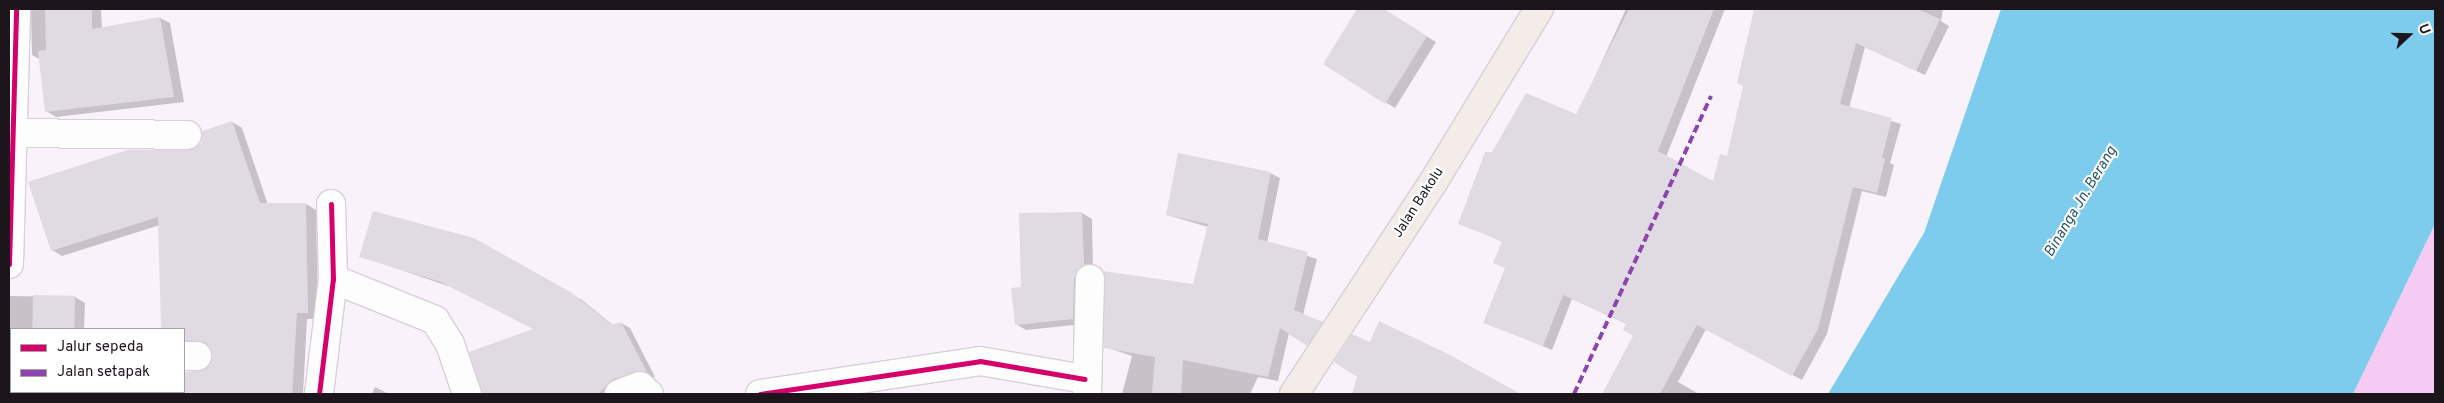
<!DOCTYPE html>
<style>
body{margin:0}
#map{position:relative;width:2444px;height:403px;overflow:hidden;background:#faf2fa;font-family:Overpass,sans-serif}
div>[style]{position:absolute}
[style*='--x']{left:calc(var(--x)*1px);top:calc(var(--y)*1px);width:calc(var(--w)*1px);rotate:calc(var(--a)*1deg)}
.forest>*{inset:0;background:#f5caf3}
.water>*{inset:0;background:#7ecced}
.shadow>*{inset:0;background:#0003}
.building>*{inset:0;background:#e0dbe3;transform-origin:0 0}
.roads{filter:drop-shadow(1px 0 #d7d0d7) drop-shadow(-1px 0 #d7d0d7) drop-shadow(0 1px #d7d0d7) drop-shadow(0 -1px #d7d0d7)}
.minor>*{height:28px;margin:-14px;padding:0 14px;transform-origin:14px;border-radius:14px;background:#fefdfe}
.major>*{height:28px;margin:-14px;padding:0 14px;transform-origin:14px;border-radius:14px;background:#f4ece9}
.quiet>*{height:4px;margin-top:-2px;transform-origin:0;background:repeating-linear-gradient(90deg,#8e44ad 0 8px,transparent 0 12px)}
.cycleway>*{height:5px;margin:-2.5px;padding:0 2.5px;transform-origin:2.5px;border-radius:2.5px;background:#d6006c}
span{translate:-50% -50%;white-space:nowrap;text-align:center;line-height:1.15;-webkit-text-stroke:4px #fff;paint-order:stroke}
.street-label{font-size:14px;color:#1c161c}
.water-label{font-size:15px;color:#29576b;font-style:italic}
.frame{position:absolute;inset:0;border:10px solid #1c161c;pointer-events:none}
.legend{position:absolute;left:10px;top:328px;width:175px;height:65px;box-sizing:border-box;background:#fff;border:1px solid #a4a2a4;margin:0;padding:6px 9px;list-style:none;font-size:15px;color:#1c161c}
.legend li{display:flex;align-items:center;gap:10px;height:25px}
.legend b{width:25px;border:1px solid #a4a2a4}
.north{position:absolute;left:2384px;top:10px;width:50px;height:50px;-webkit-text-stroke:4px #fff;paint-order:stroke;rotate:69deg;font-size:14px;font-weight:700;line-height:20px;text-align:center;color:#1c161c}
.north::after{content:'';display:block;margin:auto;width:18px;height:22px;background:#1c161c;clip-path:polygon(50% 0,100% 100%,50% 72%,0 100%)}
</style>
<div id="map">
<div class="forest">
<i style="clip-path:polygon(2435px 224px,2435px 394px,2353px 394px)"></i>
</div>
<div class="water">
<i style="clip-path:polygon(2001px 9px,2435px 9px,2435px 224px,2353px 394px,1828px 394px,1924px 233px)"></i>
</div>
<div class="shadow">
<i style="clip-path:polygon(31px 9px,101px 9px,102px 28px,160px 18px,170px 23px,184px 102px,56px 117px,46px 111px,41px 60px,32px 55px)"></i>
<i style="clip-path:polygon(1358px 9px,1383px 9px,1436px 42px,1395px 108px,1324px 64px)"></i>
<i style="clip-path:polygon(1626px 9px,1725px 9px,1666px 157px,1714px 183px,1728px 157px,1745px 86px,1738px 83px,1756px 9px,1777px 14px,1780px 9px,1943px 9px,1941px 21px,1949px 26px,1925px 75px,1865px 47px,1849px 108px,1901px 124px,1890px 163px,1894px 165px,1886px 197px,1862px 191px,1827px 334px,1802px 380px,1706px 329px,1678px 382px,1699px 394px,1614px 394px,1606px 389px,1635px 336px,1627px 324px,1572px 299px,1552px 350px,1485px 322px,1506px 268px,1503px 242px,1460px 223px,1493px 153px,1577px 116px)"></i>
<i style="clip-path:polygon(232px 122px,242px 128px,268px 205px,306px 204px,316px 210px,318px 319px,307px 319px,303px 394px,33px 394px,184px 392px,184px 373px,206px 370px,214px 355px,210px 348px,186px 348px,184px 352px,184px 329px,162px 329px,160px 225px,62px 256px,52px 250px)"></i>
<i style="clip-path:polygon(1270px 173px,1280px 178px,1267px 243px,1317px 259px,1303px 315px,1331px 328px,1317px 350px,1289px 333px,1278px 381px,1258px 377px,1250px 394px,1122px 394px,1132px 356px,1105px 347px,1194px 285px,1208px 227px,1167px 215px)"></i>
<i style="clip-path:polygon(1082px 213px,1092px 219px,1093px 271px,1083px 324px,1026px 330px,1016px 324px,1022px 288px)"></i>
<i style="clip-path:polygon(473px 239px,582px 300px,614px 326px,621px 323px,630px 328px,655px 377px,623px 384px,615px 394px,484px 394px,471px 353px,535px 329px,451px 287px,360px 256px)"></i>
<i style="clip-path:polygon(9px 296px,75px 297px,85px 303px,84px 329px,11px 329px,9px 342px)"></i>
<i style="clip-path:polygon(1380px 323px,1518px 394px,1353px 394px)"></i>
<i style="clip-path:polygon(375px 387px,389px 394px,372px 394px)"></i>
</div>
<div class="building">
<i style="clip-path:polygon(45px 9px,92px 9px,92px 29px,160px 17px,174px 97px,45px 112px,38px 51px,46px 50px)"></i>
<i style="clip-path:polygon(1357px 9px,1384px 9px,1427px 36px,1385px 104px,1323px 64px)"></i>
<i style="clip-path:polygon(1629px 9px,1714px 9px,1658px 151px,1713px 181px,1720px 154px,1727px 156px,1743px 86px,1737px 83px,1754px 9px,1918px 9px,1940px 19px,1916px 71px,1856px 43px,1840px 104px,1892px 118px,1882px 158px,1885px 159px,1877px 193px,1853px 187px,1818px 329px,1792px 376px,1697px 325px,1660px 394px,1602px 394px,1633px 336px,1623px 330px,1626px 323px,1563px 295px,1543px 346px,1483px 323px,1505px 268px,1493px 263px,1502px 241px,1458px 224px,1485px 152px,1492px 152px,1526px 93px,1576px 114px)"></i>
<i style="clip-path:polygon(232px 121px,260px 203px,306px 203px,308px 313px,297px 313px,292px 394px,184px 394px,184px 372px,204px 370px,213px 356px,204px 342px,184px 340px,184px 329px,161px 329px,158px 217px,51px 251px,28px 182px,127px 150px,194px 149px,201px 143px,202px 131px)"></i>
<i style="clip-path:polygon(1178px 153px,1271px 172px,1258px 239px,1308px 252px,1294px 310px,1323px 322px,1307px 346px,1280px 328px,1268px 377px,1183px 360px,1181px 394px,1152px 394px,1155px 357px,1104px 348px,1103px 271px,1193px 284px,1208px 224px,1166px 215px)"></i>
<i style="clip-path:polygon(373px 211px,474px 238px,572px 293px,612px 325px,621px 322px,647px 372px,613px 379px,598px 394px,482px 394px,469px 352px,533px 329px,441px 282px,359px 257px)"></i>
<i style="clip-path:polygon(1082px 212px,1084px 265px,1074px 278px,1073px 319px,1015px 325px,1011px 288px,1021px 287px,1019px 213px)"></i>
<i style="left:33px;top:295px;width:42px;height:34px;rotate:1deg"></i>
<i style="clip-path:polygon(1379px 321px,1448px 354px,1521px 394px,1352px 394px,1357px 377px,1334px 362px,1352px 334px,1370px 342px)"></i>
</div>
<div class="roads">
<div class="minor">
<i style="--x:10;--y:133;--w:177;--a:0.6"></i>
<i style="--x:9;--y:264;--w:255;--a:-88.4"></i>
<i style="--x:333;--y:279;--w:110;--a:21.9"></i>
<i style="--x:435;--y:320;--w:28;--a:58"></i>
<i style="--x:450;--y:344;--w:53;--a:71.2"></i>
<i style="--x:9;--y:346;--w:2;--a:0"></i>
<i style="--x:184;--y:356;--w:13;--a:0"></i>
<i style="--x:319;--y:394;--w:116;--a:-83.1"></i>
<i style="--x:333;--y:279;--w:75;--a:-91.5"></i>
<i style="--x:619;--y:394;--w:22;--a:-21"></i>
<i style="--x:640;--y:386;--w:12;--a:42"></i>
<i style="--x:760;--y:394;--w:222;--a:-8.5"></i>
<i style="--x:980;--y:361;--w:106;--a:9.8"></i>
<i style="--x:1087;--y:394;--w:115;--a:-88.5"></i>
</div>
<div class="major">
<i style="--x:1294;--y:394;--w:251;--a:-56.7"></i>
<i style="--x:1432;--y:184;--w:205;--a:-58.6"></i>
</div>
</div>
<div class="quiet">
<i style="--x:1574;--y:394;--w:328;--a:-65.3"></i>
</div>
<div class="cycleway">
<i style="--x:9;--y:264;--w:255;--a:-88.4"></i>
<i style="--x:319;--y:394;--w:116;--a:-83.1"></i>
<i style="--x:333;--y:279;--w:75;--a:-91.5"></i>
<i style="--x:760;--y:394;--w:222;--a:-8.5"></i>
<i style="--x:980;--y:361;--w:106;--a:9.8"></i>
</div>
<div class="street-label">
<span style="left:1419px;top:203px;rotate:-57deg">Jalan Bakolu</span>
</div>
<div class="water-label">
<span style="left:2081px;top:202px;rotate:-59deg">Binanga Jn. Berang</span>
</div>
<div class="frame"></div>
<ul class="legend">
<li><b style="height:6px;background:#d6006c"></b>Jalur sepeda</li>
<li><b style="height:6px;background:#8e44ad"></b>Jalan setapak</li>
</ul>
<div class="north">U</div>
</div>
